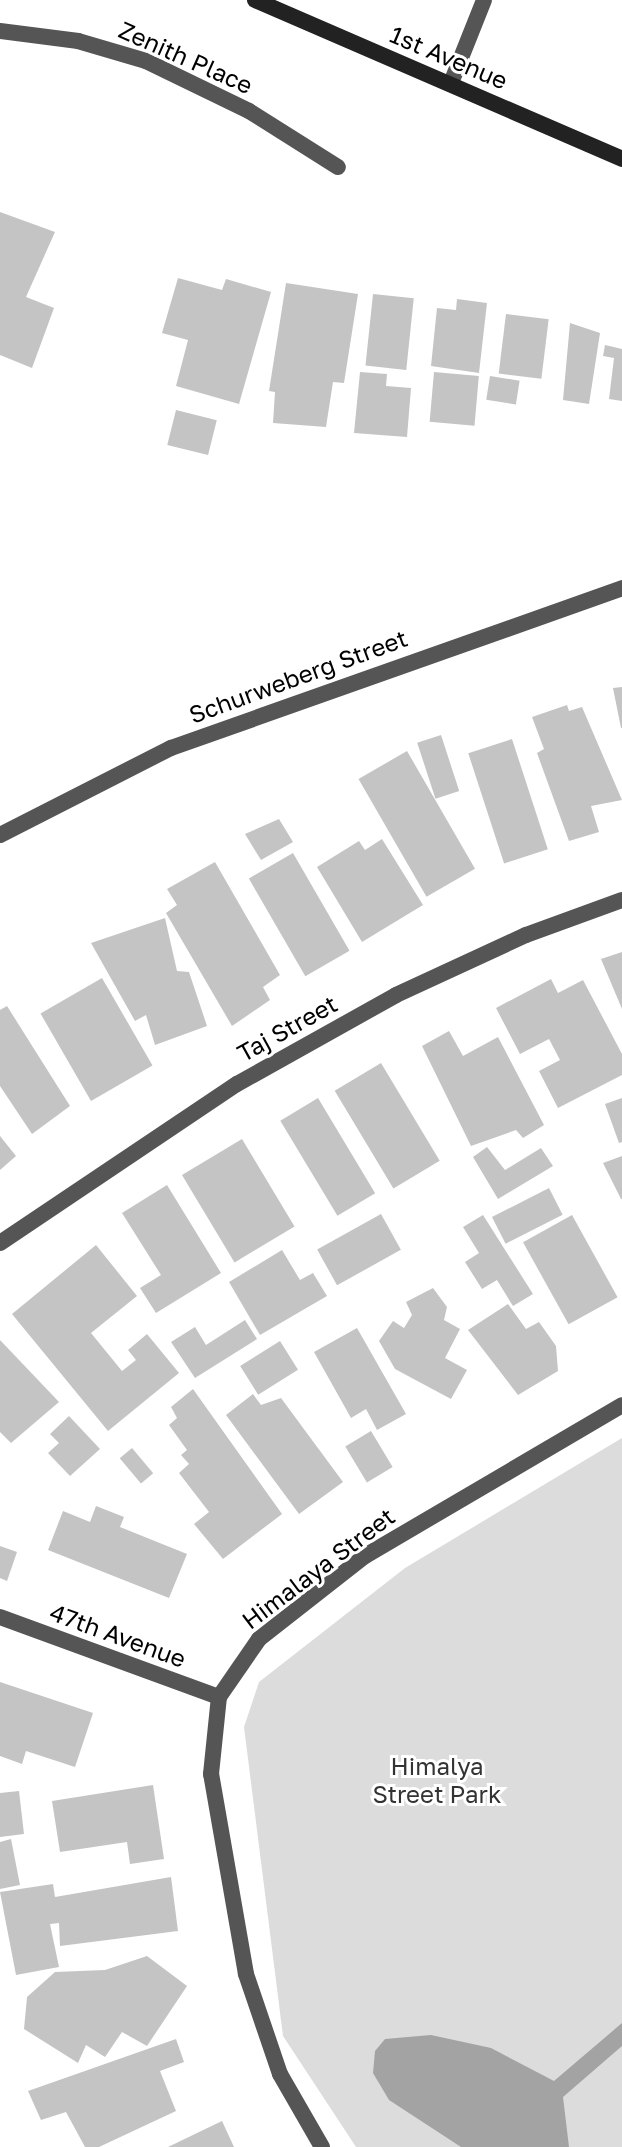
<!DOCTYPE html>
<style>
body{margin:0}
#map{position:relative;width:622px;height:2147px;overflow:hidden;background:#fff;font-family:"Golos Text",sans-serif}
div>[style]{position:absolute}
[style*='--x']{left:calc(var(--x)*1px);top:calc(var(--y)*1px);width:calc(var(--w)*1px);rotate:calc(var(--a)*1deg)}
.green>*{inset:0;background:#dcdcdc}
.water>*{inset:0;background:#a3a3a3}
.building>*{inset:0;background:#c4c4c4;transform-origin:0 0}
.street>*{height:16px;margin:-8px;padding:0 8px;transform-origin:8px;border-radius:8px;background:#555}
.secondary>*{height:16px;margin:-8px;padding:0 8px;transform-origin:8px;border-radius:8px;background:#222}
span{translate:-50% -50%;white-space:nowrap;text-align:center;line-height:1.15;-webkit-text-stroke:6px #fff;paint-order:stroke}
.street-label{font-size:24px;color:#000}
.park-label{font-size:24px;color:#333}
</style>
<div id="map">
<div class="green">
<i style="clip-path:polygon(622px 1438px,622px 2147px,356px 2147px,283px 2036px,244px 1727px,259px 1682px,405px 1568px)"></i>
</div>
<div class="water">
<i style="clip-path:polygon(622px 2023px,622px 2046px,563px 2097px,569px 2147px,461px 2147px,389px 2100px,373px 2073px,375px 2051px,385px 2039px,431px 2035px,491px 2048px,554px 2081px)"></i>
</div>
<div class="building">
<i style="clip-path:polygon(0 212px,55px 232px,26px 297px,54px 308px,32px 368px,0 355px)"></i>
<i style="clip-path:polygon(178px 278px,222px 290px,226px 279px,271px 292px,239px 404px,176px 386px,188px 340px,162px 333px)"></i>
<i style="clip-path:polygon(286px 283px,358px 294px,344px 383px,333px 382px,326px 427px,273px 423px,275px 392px,269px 391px)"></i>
<i style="left:373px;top:294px;width:41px;height:72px;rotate:6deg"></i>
<i style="clip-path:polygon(457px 299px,487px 303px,479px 373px,431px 366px,437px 308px,456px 310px)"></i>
<i style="left:506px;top:314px;width:43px;height:60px;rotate:7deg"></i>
<i style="clip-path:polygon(570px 323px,600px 333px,589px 404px,563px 400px)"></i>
<i style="clip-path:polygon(605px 345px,622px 349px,622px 401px,609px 399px,614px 358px,603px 356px)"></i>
<i style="clip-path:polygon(360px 372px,387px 374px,386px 386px,411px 388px,407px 437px,354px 433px)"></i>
<i style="left:434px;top:372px;width:45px;height:50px;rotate:5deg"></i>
<i style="left:490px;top:376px;width:30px;height:24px;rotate:9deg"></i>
<i style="left:176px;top:410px;width:42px;height:36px;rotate:14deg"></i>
<i style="clip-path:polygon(622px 687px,622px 728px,621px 728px,613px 688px)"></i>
<i style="clip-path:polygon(567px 705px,569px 711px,582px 707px,622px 800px,591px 806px,599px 832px,569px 841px,537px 753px,544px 749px,532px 717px)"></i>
<i style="left:441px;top:735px;width:59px;height:25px;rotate:72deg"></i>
<i style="left:512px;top:739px;width:116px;height:46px;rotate:72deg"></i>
<i style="left:407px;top:751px;width:136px;height:56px;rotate:60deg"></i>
<i style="clip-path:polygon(279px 819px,293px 842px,261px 860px,245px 834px)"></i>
<i style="clip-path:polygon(382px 839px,423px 905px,362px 942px,317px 867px,359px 841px,365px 850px)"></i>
<i style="left:293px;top:853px;width:113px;height:51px;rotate:60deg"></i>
<i style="clip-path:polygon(215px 862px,280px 975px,263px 987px,270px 1000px,232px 1026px,166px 913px,177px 905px,167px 889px)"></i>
<i style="clip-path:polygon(165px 918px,177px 971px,189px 972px,207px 1026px,155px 1045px,146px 1015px,135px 1021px,91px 943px)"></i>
<i style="clip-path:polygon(622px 952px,622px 1009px,601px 959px)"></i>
<i style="left:102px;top:978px;width:101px;height:71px;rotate:60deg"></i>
<i style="clip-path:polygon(551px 979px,558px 993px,583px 980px,622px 1054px,622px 1075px,558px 1108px,539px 1071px,560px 1060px,549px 1039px,520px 1054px,496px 1008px)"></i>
<i style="clip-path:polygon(7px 1006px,70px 1106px,32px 1134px,0 1086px,0 1010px)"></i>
<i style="clip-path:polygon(449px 1031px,463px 1056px,498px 1037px,544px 1125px,523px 1138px,516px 1130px,471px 1146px,422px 1046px)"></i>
<i style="left:381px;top:1063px;width:114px;height:54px;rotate:59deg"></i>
<i style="left:318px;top:1098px;width:111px;height:44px;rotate:59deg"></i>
<i style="clip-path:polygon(622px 1098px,622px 1142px,619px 1143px,605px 1104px)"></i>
<i style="clip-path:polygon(0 1136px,16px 1156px,0 1170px)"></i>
<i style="left:242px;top:1139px;width:102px;height:70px;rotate:59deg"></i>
<i style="clip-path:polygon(487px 1147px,505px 1170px,541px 1148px,553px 1166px,498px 1199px,473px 1157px)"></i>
<i style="clip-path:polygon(622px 1156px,622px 1199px,621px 1199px,603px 1163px)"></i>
<i style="clip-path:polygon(167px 1185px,221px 1273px,156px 1313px,140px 1288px,161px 1275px,122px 1213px)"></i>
<i style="left:549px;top:1188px;width:30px;height:64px;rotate:63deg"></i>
<i style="left:381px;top:1214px;width:41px;height:73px;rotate:61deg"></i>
<i style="clip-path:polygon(483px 1215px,533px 1294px,513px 1306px,497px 1280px,482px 1289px,465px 1262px,479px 1253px,463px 1227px)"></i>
<i style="left:572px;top:1215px;width:94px;height:56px;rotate:61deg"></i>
<i style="clip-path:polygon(96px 1245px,137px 1296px,91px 1333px,122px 1371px,136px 1360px,128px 1350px,147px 1334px,179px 1373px,108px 1431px,12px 1314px)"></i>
<i style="clip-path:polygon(282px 1250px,300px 1280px,313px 1273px,327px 1296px,260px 1335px,229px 1282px)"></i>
<i style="clip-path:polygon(433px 1288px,447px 1307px,444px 1320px,460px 1329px,445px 1358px,467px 1370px,451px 1399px,395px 1369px,379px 1341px,393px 1321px,404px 1328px,412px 1315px,406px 1302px)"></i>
<i style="clip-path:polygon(508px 1304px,526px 1329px,539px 1322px,556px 1346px,558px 1371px,518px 1395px,468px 1330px)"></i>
<i style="clip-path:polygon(245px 1320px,257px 1339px,195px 1378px,171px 1342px,195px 1327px,206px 1345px)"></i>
<i style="clip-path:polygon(357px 1328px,406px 1414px,377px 1430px,366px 1409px,351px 1418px,314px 1352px)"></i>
<i style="clip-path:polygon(0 1340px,59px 1402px,11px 1443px,0 1432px)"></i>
<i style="left:280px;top:1341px;width:34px;height:47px;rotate:58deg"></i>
<i style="clip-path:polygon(193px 1389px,282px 1514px,223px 1559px,194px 1524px,209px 1512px,179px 1473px,189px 1464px,181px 1455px,187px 1450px,169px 1425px,177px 1418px,171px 1407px)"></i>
<i style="clip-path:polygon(253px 1394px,261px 1405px,281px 1398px,343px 1482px,299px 1514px,226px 1415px)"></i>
<i style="clip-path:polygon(69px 1416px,100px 1449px,70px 1476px,48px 1453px,59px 1443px,50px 1434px)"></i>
<i style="left:371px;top:1431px;width:42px;height:30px;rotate:59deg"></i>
<i style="left:132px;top:1448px;width:33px;height:16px;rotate:50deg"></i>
<i style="clip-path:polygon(96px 1506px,124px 1517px,120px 1527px,187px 1554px,169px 1598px,48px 1550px,63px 1511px,90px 1522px)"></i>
<i style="clip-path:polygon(0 1546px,17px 1552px,7px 1581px,0 1578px)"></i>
<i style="clip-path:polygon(0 1682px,93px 1713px,75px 1767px,26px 1751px,22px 1764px,0 1756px)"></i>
<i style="clip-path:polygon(153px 1785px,164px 1859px,130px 1864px,127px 1842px,60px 1852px,52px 1801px)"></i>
<i style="clip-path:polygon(19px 1791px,24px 1834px,0 1837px,0 1793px)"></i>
<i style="clip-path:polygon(11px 1839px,20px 1885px,0 1889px,0 1842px)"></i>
<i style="clip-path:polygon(171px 1877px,178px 1931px,60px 1946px,59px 1923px,50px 1924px,59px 1967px,16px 1975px,0 1892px,53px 1884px,55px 1897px)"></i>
<i style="clip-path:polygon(147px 1956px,187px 1986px,147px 2046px,122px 2032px,105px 2057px,86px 2045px,78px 2063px,24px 2029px,27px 1997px,55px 1972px,105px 1970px)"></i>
<i style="clip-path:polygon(176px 2039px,184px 2062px,160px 2071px,176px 2111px,99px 2147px,85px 2147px,66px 2112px,41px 2120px,28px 2091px)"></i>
<i style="clip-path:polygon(222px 2121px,234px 2147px,168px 2147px)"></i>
</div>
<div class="street">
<i style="--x:0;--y:31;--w:79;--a:7.3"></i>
<i style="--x:78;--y:41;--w:71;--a:16.4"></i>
<i style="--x:146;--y:61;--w:114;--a:25.9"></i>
<i style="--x:249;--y:111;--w:105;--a:32.2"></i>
<i style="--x:451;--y:83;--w:89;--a:-68.3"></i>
<i style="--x:0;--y:835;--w:192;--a:-27"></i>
<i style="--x:171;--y:748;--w:479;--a:-19.5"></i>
<i style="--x:0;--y:1243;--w:285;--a:-33.9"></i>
<i style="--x:237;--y:1084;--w:182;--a:-29.2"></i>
<i style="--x:396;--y:995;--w:143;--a:-24.8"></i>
<i style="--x:526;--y:935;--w:102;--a:-20"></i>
<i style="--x:0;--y:1617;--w:233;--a:20.1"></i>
<i style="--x:322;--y:2147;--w:84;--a:-119.9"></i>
<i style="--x:280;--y:2074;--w:106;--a:-108.8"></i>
<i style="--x:246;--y:1974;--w:203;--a:-99.9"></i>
<i style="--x:211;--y:1774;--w:77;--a:-84.1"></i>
<i style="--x:219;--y:1697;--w:70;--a:-55.4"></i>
<i style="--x:259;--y:1639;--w:135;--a:-38.1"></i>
<i style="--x:365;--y:1556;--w:298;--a:-30.4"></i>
</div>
<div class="secondary">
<i style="--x:255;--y:0;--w:400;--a:23.4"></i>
</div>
<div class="street-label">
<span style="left:186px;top:57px;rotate:24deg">Zenith Place</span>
<span style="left:449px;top:57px;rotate:23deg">1st Avenue</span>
<span style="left:298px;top:676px;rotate:-20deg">Schurweberg Street</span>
<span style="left:287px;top:1028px;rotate:-29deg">Taj Street</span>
<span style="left:318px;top:1568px;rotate:-37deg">Himalaya Street</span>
<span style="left:118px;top:1635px;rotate:20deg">47th Avenue</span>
</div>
<div class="park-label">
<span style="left:437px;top:1780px">Himalya<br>Street Park</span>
</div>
</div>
